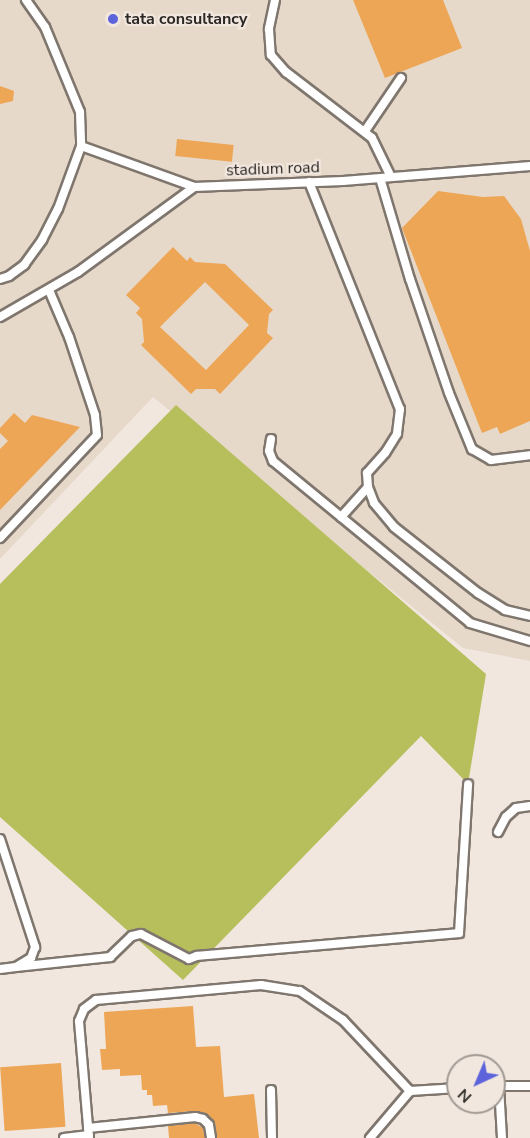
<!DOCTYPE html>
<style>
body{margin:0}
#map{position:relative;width:530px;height:1138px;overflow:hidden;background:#f1e7de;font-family:"Nunito Sans",sans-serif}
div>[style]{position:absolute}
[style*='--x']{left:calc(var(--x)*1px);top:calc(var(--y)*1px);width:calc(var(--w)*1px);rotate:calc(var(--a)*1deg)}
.built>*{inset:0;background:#e7d9ca}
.green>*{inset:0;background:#b6bf5c}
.building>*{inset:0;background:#eda656;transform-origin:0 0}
.roads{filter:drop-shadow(2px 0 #7f766e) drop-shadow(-2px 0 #7f766e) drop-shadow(0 2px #7f766e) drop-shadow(0 -2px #7f766e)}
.lane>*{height:8px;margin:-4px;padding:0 4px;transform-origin:4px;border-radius:4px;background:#fff}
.dots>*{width:16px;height:16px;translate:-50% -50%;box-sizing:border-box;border:3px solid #f1e7de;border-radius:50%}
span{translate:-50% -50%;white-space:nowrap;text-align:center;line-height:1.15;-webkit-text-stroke:4.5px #f1e7de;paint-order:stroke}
.poi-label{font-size:16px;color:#2b2724;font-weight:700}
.left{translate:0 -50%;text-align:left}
.street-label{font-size:16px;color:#2b2724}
.north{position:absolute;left:446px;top:1054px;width:60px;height:60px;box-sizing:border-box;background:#f1e7de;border:2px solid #a29a94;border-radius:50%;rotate:224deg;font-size:16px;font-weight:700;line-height:24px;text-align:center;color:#2b2724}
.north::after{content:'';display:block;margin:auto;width:21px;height:27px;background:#5c63db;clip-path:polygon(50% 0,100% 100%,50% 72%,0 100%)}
</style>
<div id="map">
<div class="built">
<i style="clip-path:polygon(0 0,530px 0,530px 661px,463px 648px,153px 397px,0 559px)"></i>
</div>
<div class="green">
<i style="clip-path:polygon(176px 405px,486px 674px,468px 784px,421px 736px,183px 980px,0 817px,0 584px)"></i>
</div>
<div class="building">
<i style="clip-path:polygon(353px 0,443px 0,462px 48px,385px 78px)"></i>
<i style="clip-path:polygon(0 86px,14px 91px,13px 101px,0 104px)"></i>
<i style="left:177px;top:139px;width:57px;height:17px;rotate:6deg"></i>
<i style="clip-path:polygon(438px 191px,483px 197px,504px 196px,521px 219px,530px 251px,530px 421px,500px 434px,497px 427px,482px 433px,402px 228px)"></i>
<i style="clip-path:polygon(evenodd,173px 247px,187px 261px,190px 257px,195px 262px,225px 264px,273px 310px,269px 314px,267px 333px,273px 338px,220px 394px,215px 389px,196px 389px,191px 394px,141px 345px,144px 342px,142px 319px,136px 313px,140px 308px,126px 295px,173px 247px,205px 282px,249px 325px,206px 370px,160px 327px,205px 282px)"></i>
<i style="clip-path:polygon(14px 413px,25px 423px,32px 415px,80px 427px,0 510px,0 449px,8px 441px,0 433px,0 428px)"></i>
<i style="clip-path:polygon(193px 1006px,196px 1047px,220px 1046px,224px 1097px,254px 1094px,259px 1138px,217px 1138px,215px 1123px,205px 1113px,195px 1111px,168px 1113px,167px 1105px,153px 1106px,152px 1095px,147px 1095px,147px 1090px,142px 1090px,141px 1075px,120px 1076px,120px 1069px,102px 1070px,100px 1049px,106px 1049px,104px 1012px)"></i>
<i style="left:61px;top:1063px;width:64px;height:61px;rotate:86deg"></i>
<i style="clip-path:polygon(195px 1123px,203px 1128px,205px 1138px,169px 1138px,168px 1126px)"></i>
</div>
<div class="roads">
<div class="lane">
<i style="--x:26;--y:0;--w:33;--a:55"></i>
<i style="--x:45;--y:27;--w:92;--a:67.6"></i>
<i style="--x:80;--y:112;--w:34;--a:88"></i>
<i style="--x:275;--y:0;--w:30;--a:102"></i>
<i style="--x:269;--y:29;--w:26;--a:86"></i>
<i style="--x:271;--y:55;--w:23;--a:49"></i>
<i style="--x:286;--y:72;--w:108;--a:37.5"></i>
<i style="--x:372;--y:138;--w:43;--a:64"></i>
<i style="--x:365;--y:131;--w:64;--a:-55.8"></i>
<i style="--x:380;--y:178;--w:105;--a:73.5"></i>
<i style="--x:410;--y:279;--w:120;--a:71.1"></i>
<i style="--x:449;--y:393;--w:61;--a:67.7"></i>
<i style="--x:472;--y:449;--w:22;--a:30"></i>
<i style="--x:491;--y:460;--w:39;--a:-7"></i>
<i style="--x:309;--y:182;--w:245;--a:68.2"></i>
<i style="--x:400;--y:409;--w:25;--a:97"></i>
<i style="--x:397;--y:434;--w:22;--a:122"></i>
<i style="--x:385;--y:453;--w:27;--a:132"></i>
<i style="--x:367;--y:473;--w:14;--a:86"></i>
<i style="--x:368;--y:487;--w:17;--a:69"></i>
<i style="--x:374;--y:503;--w:31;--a:50"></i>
<i style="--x:394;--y:527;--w:107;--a:38.2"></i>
<i style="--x:478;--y:593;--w:32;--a:32"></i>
<i style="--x:505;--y:610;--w:26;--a:13"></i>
<i style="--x:0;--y:279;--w:9;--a:-18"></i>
<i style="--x:9;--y:276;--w:19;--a:-36"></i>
<i style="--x:24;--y:265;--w:31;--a:-54"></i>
<i style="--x:42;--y:240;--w:35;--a:-63"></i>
<i style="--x:58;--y:209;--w:67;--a:-69.9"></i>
<i style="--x:81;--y:146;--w:120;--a:19.9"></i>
<i style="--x:0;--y:317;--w:90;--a:-30"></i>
<i style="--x:78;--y:272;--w:144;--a:-36.2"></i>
<i style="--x:194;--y:187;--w:149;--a:-2.3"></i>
<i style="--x:343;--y:181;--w:188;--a:-4.6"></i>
<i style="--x:271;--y:439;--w:12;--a:99"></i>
<i style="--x:269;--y:451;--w:11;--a:68"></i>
<i style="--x:273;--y:461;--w:255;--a:39.4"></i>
<i style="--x:470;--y:623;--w:63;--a:16.7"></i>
<i style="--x:341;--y:517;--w:40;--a:-48"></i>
<i style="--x:0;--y:538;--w:141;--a:-46.7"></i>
<i style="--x:97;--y:435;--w:20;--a:-96"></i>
<i style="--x:95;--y:415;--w:82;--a:-108.4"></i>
<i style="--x:69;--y:337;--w:51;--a:-113.1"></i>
<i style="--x:498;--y:832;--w:17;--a:-62"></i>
<i style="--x:506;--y:817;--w:13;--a:-42"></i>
<i style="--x:516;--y:808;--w:14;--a:-8"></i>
<i style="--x:0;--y:839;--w:114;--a:72"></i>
<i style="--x:35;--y:947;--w:12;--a:110"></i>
<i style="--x:31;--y:958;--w:17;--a:149"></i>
<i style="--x:16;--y:967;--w:16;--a:173"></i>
<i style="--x:16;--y:967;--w:95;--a:-6.1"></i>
<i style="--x:110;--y:957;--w:30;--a:-44"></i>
<i style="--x:132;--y:936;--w:9;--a:-13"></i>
<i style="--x:141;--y:934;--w:54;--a:27.5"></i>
<i style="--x:189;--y:959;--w:9;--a:-21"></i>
<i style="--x:197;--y:956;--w:263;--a:-5"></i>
<i style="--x:459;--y:933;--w:149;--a:-86.5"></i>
<i style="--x:494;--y:1086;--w:36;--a:0"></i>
<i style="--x:499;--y:1086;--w:52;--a:86.7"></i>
<i style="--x:271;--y:1090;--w:48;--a:88.8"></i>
<i style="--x:88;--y:1128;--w:108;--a:-5.9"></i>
<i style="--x:195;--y:1117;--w:8;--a:14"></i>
<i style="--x:203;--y:1119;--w:8;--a:45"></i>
<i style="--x:209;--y:1125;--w:13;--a:81"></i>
<i style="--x:64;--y:1138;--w:25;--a:-7"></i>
<i style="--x:89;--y:1138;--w:117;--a:-94.9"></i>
<i style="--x:79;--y:1021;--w:13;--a:-67"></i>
<i style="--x:84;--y:1009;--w:15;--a:-37"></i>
<i style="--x:96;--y:1000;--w:166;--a:-5.2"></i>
<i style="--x:261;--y:985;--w:39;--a:9"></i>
<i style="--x:300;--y:991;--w:52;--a:34"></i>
<i style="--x:343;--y:1020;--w:98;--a:46.7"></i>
<i style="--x:370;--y:1138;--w:62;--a:-49.6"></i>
<i style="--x:410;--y:1091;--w:48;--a:-3.6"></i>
</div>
</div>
<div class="dots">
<i style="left:113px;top:19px;background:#5c63db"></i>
</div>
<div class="poi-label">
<span class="left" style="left:125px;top:19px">tata consultancy</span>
</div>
<div class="street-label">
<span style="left:273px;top:169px;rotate:-2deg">stadium road</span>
</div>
<div class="north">N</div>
</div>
